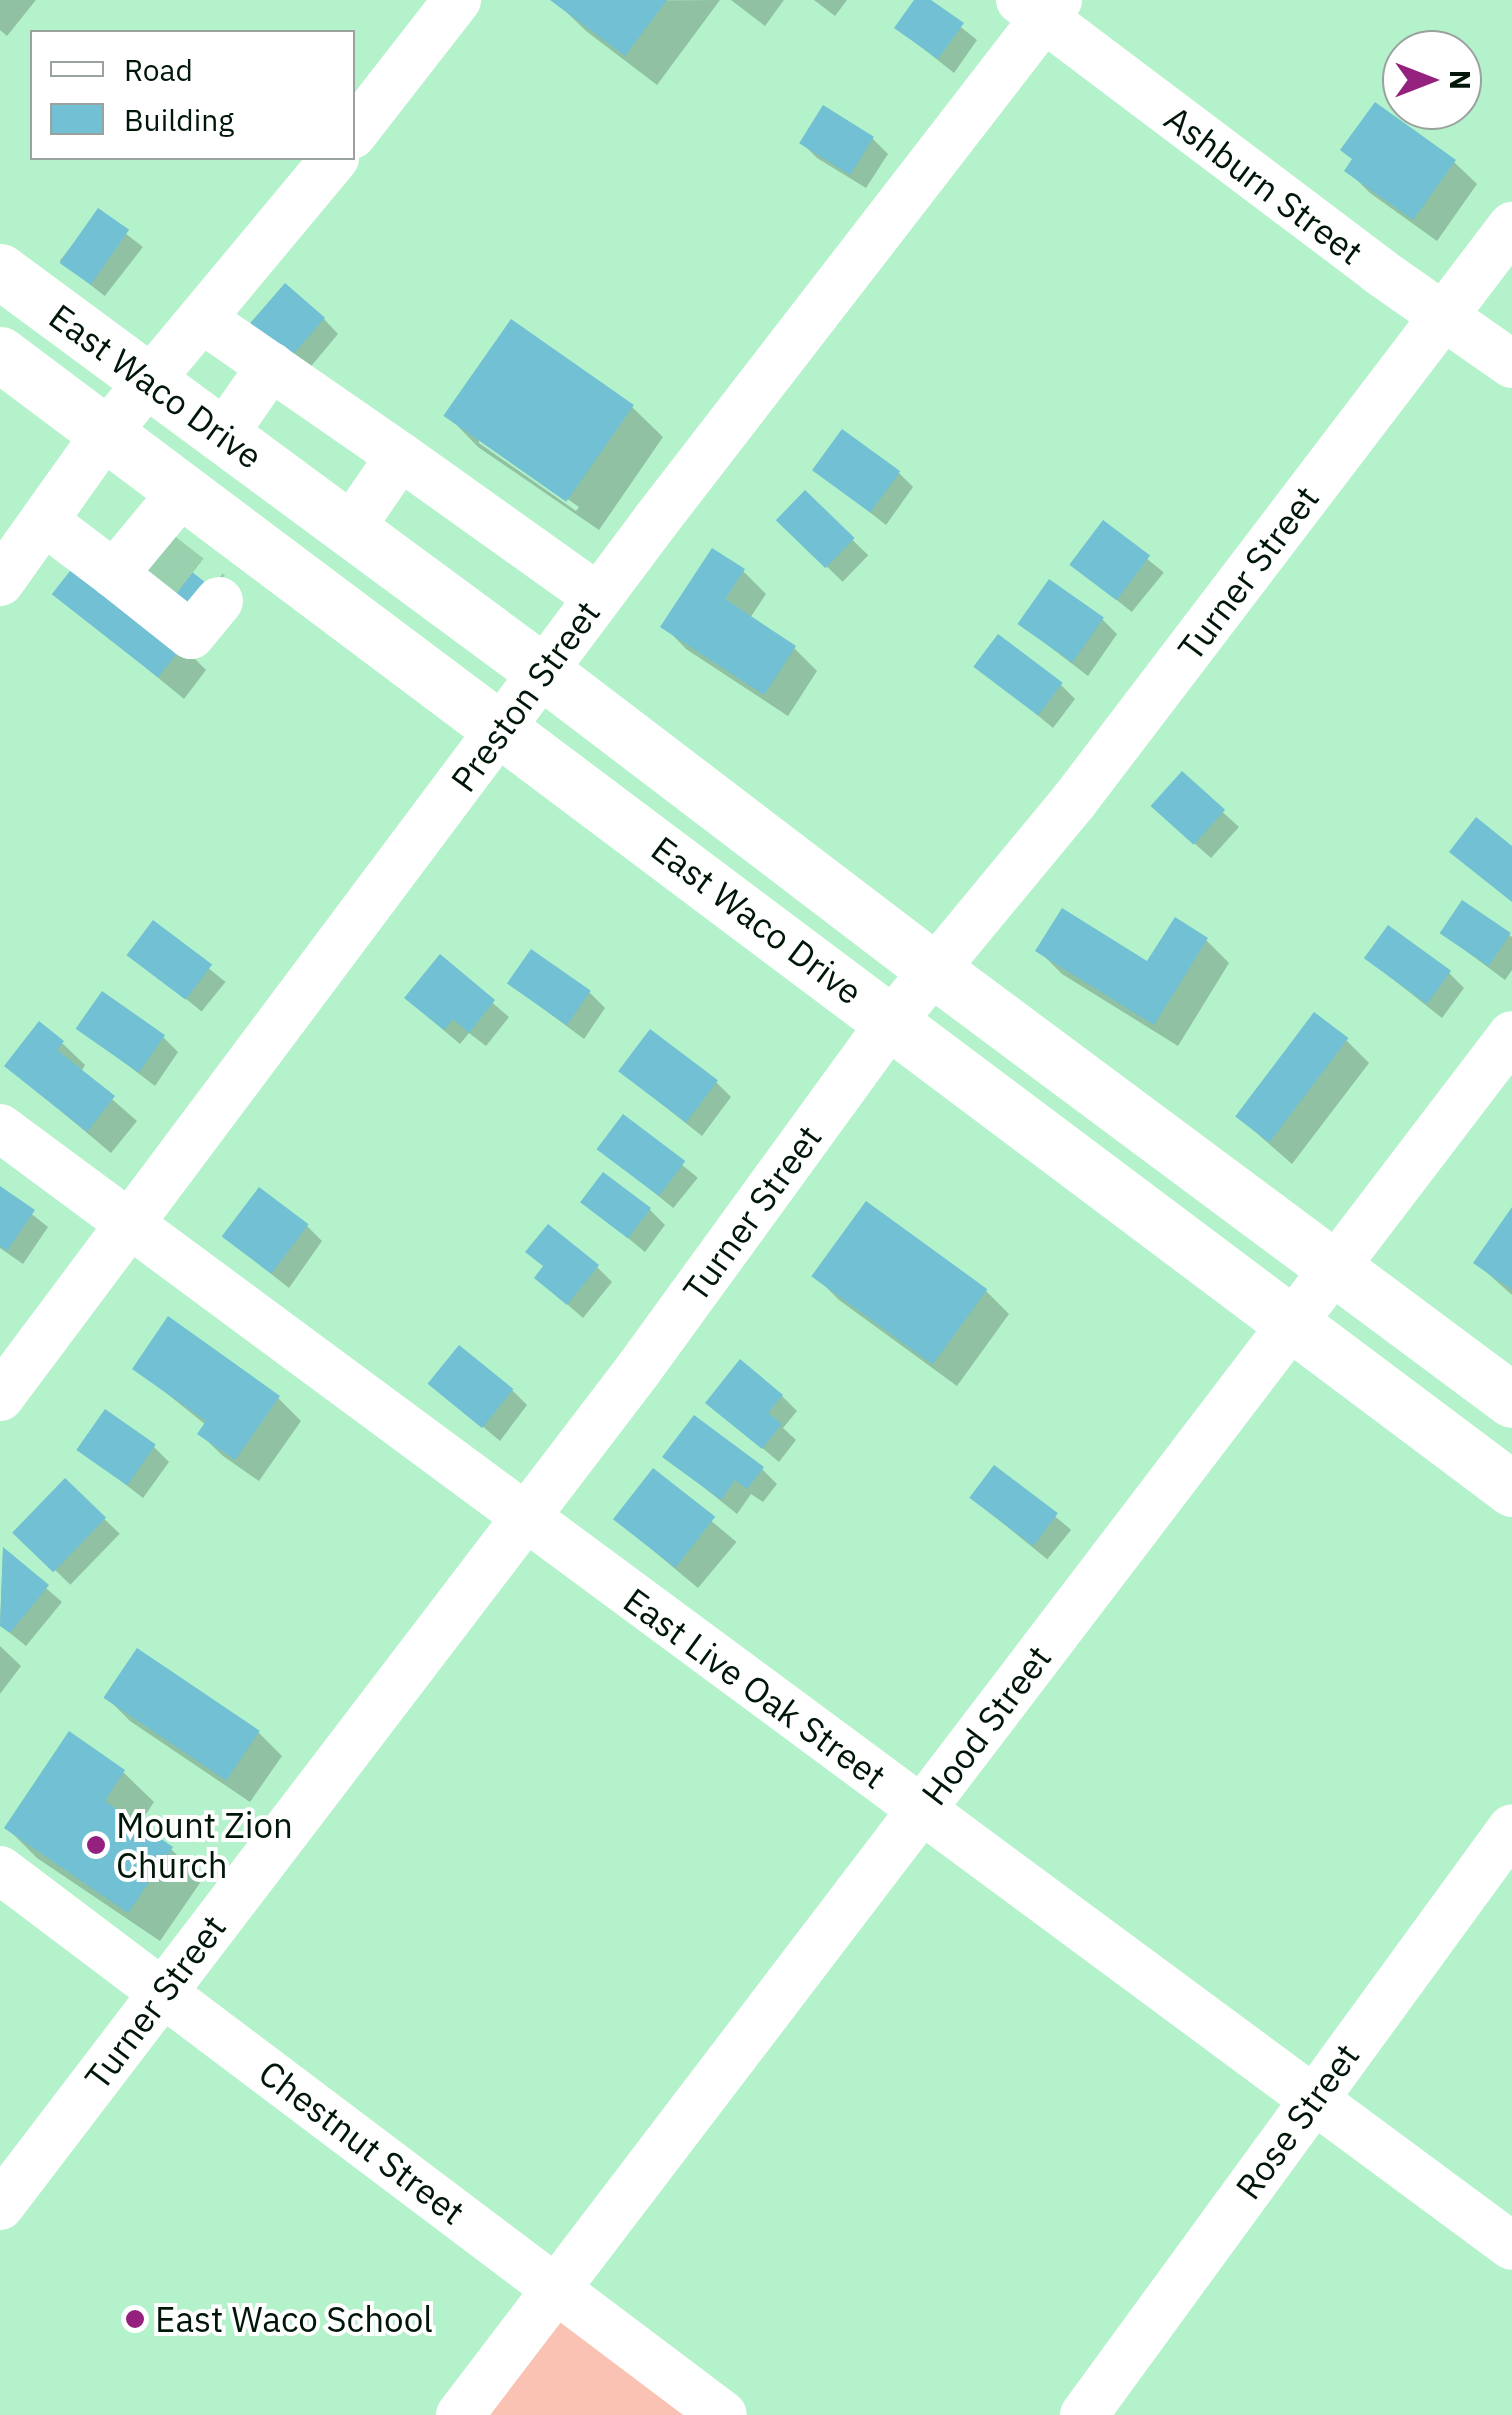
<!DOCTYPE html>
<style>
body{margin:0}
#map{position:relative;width:1512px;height:2415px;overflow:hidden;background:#b4f2cb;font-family:"IBM Plex Sans",sans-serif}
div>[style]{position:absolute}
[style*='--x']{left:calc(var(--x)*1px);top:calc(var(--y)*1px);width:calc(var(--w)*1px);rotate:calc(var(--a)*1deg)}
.green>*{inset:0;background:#fac2b2}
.shadow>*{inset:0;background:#0003;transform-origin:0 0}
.building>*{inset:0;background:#71c0d4;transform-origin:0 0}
.minor-tunnel>*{height:48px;margin-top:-24px;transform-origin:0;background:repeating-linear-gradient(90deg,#99d1ae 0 48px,transparent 0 72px)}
.minor>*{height:48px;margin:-24px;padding:0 24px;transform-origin:24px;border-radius:24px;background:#fff}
.major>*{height:55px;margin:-27.5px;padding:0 27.5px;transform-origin:27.5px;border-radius:27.5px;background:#fff}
.dots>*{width:28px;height:28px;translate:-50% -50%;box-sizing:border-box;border:5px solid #fff;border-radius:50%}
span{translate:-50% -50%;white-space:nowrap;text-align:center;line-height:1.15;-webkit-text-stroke:8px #fff;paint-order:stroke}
.street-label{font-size:35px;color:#001609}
.poi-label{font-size:35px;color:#001609}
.left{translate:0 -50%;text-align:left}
.legend{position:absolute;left:30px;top:30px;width:325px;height:130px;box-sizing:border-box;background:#fff;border:2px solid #99a29d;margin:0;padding:12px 18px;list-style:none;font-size:30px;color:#001609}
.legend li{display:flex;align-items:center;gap:20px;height:50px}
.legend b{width:50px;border:2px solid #99a29d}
.north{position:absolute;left:1382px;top:30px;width:100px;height:100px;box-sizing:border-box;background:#fff;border:2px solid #99a29d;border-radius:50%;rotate:90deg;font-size:28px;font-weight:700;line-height:40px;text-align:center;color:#001609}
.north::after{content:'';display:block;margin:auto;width:35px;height:45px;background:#95217f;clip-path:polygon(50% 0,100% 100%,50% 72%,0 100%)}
</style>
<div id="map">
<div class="green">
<i style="clip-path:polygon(569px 2308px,710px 2415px,489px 2415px)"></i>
</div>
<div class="shadow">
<i style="clip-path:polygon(0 0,36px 0,7px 36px,0 30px)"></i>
<i style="clip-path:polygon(720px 0,657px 85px,586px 31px,555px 1px)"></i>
<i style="clip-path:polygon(731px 0,784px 0,765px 26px)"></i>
<i style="clip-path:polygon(814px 0,847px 0,835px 16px)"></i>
<i style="clip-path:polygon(917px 0,927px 0,977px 40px,954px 73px,897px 28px)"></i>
<i style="clip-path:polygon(872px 138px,888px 154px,866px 188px,817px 158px,802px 143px)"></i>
<i style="clip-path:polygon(1454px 162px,1477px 184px,1437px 241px,1370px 193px,1347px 170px)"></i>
<i style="left:98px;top:212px;width:57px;height:62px;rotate:38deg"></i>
<i style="clip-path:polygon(324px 319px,338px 334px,307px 371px,269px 338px)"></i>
<i style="clip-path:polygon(evenodd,632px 407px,663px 437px,599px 530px,478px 447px,448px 416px,632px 407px,479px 437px,579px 507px,576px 511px,479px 443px,479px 437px)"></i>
<i style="clip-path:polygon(816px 470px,898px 472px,913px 487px,886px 525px)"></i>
<i style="left:805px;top:494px;width:88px;height:37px;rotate:44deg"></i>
<i style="left:1104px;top:524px;width:77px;height:51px;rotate:39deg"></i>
<i style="clip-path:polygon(743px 571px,766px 594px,750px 618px,794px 648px,817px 671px,788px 716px,686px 649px,664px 626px)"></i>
<i style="clip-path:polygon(56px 594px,183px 647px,206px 670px,184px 699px)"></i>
<i style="clip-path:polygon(1102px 619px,1117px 634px,1088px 676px,1020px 624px)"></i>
<i style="clip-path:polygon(977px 665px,1060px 684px,1075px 699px,1053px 728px)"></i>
<i style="clip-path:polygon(1182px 775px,1239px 827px,1211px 858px,1169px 821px)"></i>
<i style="clip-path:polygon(1462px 904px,1512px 937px,1512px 970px,1505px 980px,1443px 934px)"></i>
<i style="left:154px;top:924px;width:92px;height:38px;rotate:39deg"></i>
<i style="clip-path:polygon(1206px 940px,1229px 963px,1178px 1046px,1062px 974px,1039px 951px,1148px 964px)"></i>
<i style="clip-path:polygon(440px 958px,509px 1017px,486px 1046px,469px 1033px,460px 1044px,422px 1012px)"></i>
<i style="clip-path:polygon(1366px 958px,1449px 973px,1464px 988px,1442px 1018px)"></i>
<i style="clip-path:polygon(510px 984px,590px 993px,605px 1008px,584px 1039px)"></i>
<i style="clip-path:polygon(79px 1028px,163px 1037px,178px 1052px,155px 1086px)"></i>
<i style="clip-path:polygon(1346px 1040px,1369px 1063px,1292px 1164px,1237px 1116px)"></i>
<i style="clip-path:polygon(62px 1043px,85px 1065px,81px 1072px,137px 1121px,111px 1153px,7px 1066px)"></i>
<i style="clip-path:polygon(620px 1071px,716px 1082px,731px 1097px,702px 1136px)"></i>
<i style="left:624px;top:1118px;width:95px;height:39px;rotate:39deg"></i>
<i style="clip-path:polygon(0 1189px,48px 1227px,23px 1264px,0 1248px)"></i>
<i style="clip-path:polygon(584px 1202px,650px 1210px,665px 1225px,645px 1252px)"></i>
<i style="clip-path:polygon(867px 1205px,986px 1291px,1009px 1314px,957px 1386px,839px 1300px,816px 1277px)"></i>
<i style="clip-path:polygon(1512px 1211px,1512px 1295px,1476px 1263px)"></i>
<i style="clip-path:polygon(307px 1226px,322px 1241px,289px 1288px,226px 1238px)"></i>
<i style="clip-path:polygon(597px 1267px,612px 1282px,583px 1318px,537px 1278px)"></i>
<i style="clip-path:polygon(135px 1368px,278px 1398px,301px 1421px,259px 1481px,223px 1456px,200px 1434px,206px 1425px)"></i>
<i style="clip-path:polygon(432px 1384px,512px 1390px,527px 1405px,500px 1441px)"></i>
<i style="clip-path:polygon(782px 1396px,797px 1411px,783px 1428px,796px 1440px,779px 1462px,708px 1403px)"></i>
<i style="clip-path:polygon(154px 1447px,169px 1462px,143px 1498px,80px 1449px)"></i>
<i style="clip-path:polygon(666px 1457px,762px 1469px,777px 1484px,763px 1502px,751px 1494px,737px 1514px)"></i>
<i style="left:995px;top:1468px;width:98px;height:38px;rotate:39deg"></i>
<i style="left:653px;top:1472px;width:109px;height:60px;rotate:40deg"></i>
<i style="left:65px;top:1481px;width:76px;height:71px;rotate:44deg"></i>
<i style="clip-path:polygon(3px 1551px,62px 1602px,26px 1646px,0 1625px)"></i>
<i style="clip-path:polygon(0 1646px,21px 1666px,0 1694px)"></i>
<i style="clip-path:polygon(138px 1651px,259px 1733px,282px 1756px,250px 1802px,130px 1721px,107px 1698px)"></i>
<i style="clip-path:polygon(123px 1772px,154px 1802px,138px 1826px,171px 1849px,202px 1880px,160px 1941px,37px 1858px,7px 1828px)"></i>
</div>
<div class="building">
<i style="clip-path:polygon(550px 0,667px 0,625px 56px)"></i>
<i style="clip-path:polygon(914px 0,931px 0,964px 23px,938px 59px,894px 28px)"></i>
<i style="clip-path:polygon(1375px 102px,1456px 160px,1413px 220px,1344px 171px,1352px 159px,1340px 150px)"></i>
<i style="left:823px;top:105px;width:60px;height:45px;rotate:32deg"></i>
<i style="left:98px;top:208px;width:38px;height:67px;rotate:35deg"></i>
<i style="left:285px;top:283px;width:53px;height:53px;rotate:41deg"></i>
<i style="left:511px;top:319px;width:150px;height:118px;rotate:35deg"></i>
<i style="left:842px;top:429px;width:72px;height:51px;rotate:36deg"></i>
<i style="left:805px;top:490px;width:69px;height:42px;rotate:44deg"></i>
<i style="left:1103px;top:520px;width:59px;height:56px;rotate:37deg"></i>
<i style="left:155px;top:543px;width:75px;height:41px;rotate:38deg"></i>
<i style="clip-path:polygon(712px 548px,745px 569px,725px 599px,796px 646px,764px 695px,660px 627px)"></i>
<i style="left:77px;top:562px;width:135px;height:41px;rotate:38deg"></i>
<i style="left:1049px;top:579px;width:67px;height:55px;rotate:35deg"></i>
<i style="left:998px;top:634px;width:81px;height:41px;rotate:37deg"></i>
<i style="left:1182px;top:771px;width:58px;height:47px;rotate:42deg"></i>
<i style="clip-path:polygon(1476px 817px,1512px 846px,1512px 902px,1449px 852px)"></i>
<i style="left:1462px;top:900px;width:59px;height:40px;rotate:34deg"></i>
<i style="clip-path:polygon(1062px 908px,1147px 961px,1175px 917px,1208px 938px,1154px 1025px,1035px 951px)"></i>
<i style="left:153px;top:920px;width:74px;height:44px;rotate:37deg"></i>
<i style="left:1388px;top:925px;width:78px;height:41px;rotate:36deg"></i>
<i style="left:531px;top:949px;width:73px;height:42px;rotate:35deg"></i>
<i style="clip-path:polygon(440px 954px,495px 1000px,469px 1033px,453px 1019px,444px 1030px,404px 998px)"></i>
<i style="left:102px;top:991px;width:77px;height:46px;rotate:35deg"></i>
<i style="left:1314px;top:1012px;width:43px;height:131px;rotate:37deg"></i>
<i style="clip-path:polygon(39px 1021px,64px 1041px,57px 1050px,115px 1096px,87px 1132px,4px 1066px)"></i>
<i style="left:650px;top:1029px;width:85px;height:53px;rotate:37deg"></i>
<i style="left:623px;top:1114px;width:78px;height:44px;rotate:37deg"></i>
<i style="left:603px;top:1172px;width:60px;height:38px;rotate:37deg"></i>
<i style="clip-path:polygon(0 1186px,35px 1210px,7px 1251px,0 1246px)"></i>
<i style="left:259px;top:1187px;width:62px;height:62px;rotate:37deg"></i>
<i style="left:866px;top:1201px;width:150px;height:93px;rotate:36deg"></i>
<i style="clip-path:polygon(1512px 1207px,1512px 1290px,1473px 1263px)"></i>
<i style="clip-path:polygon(548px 1224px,599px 1265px,567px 1305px,534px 1278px,543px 1266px,525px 1252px)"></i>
<i style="clip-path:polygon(168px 1316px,280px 1396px,235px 1460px,197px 1434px,206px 1421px,132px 1369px)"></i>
<i style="left:459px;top:1345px;width:70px;height:50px;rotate:39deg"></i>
<i style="clip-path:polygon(740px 1359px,783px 1395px,768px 1413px,782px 1424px,762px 1449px,705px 1403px)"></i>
<i style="left:105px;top:1409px;width:62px;height:50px;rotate:35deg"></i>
<i style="clip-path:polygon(694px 1415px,764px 1467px,747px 1489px,735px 1480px,721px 1500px,662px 1457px)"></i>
<i style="left:994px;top:1465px;width:80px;height:41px;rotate:37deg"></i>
<i style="left:653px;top:1468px;width:79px;height:65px;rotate:38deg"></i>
<i style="left:65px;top:1478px;width:57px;height:76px;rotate:44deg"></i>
<i style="clip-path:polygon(3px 1547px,49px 1585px,10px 1633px,0 1626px)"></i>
<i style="left:137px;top:1648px;width:148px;height:60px;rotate:34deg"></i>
<i style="clip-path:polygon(69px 1731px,125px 1770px,105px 1801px,173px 1847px,128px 1913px,4px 1828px)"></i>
</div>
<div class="minor-tunnel">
<i style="--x:151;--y:548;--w:75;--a:37.9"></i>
</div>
<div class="minor">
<i style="--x:1020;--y:0;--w:450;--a:37"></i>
<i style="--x:1379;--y:271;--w:162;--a:35"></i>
<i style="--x:352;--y:135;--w:171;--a:-52.1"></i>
<i style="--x:202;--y:319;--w:241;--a:34.7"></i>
<i style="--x:223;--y:435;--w:84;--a:-55.2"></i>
<i style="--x:44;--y:521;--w:88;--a:37.1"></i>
<i style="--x:114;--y:574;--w:108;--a:-50.3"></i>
<i style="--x:350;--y:529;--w:88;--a:-55.6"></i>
<i style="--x:400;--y:456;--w:243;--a:35.5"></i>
<i style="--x:114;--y:574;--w:98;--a:38.4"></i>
<i style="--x:191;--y:635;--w:44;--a:-50.5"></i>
<i style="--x:0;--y:582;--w:183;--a:-54.6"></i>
<i style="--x:106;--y:433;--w:358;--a:-50.2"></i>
<i style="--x:0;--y:1128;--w:1880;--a:36.48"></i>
<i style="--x:0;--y:1397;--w:1097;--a:-53.19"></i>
<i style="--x:657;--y:519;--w:656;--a:-52.31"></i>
<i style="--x:0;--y:1870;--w:905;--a:37.01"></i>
<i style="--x:0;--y:2206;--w:1052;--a:-52.65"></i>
<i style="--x:638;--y:1370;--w:432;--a:-54"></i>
<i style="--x:892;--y:1021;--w:286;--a:-50.4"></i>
<i style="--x:1074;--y:801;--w:723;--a:-52.7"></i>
<i style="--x:460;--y:2415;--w:1735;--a:-52.68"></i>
<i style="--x:1084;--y:2415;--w:726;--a:-53.9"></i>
</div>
<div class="major">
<i style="--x:0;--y:271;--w:674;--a:36.43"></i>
<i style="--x:542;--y:671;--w:493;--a:37.3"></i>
<i style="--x:934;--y:970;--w:720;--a:36.65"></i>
<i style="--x:0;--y:354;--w:1891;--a:36.89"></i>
</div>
<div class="dots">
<i style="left:96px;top:1845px;background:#95217f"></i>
<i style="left:135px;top:2319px;background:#95217f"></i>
</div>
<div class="street-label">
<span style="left:1264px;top:185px;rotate:37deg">Ashburn Street</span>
<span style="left:156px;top:386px;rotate:36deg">East Waco Drive</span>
<span style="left:1248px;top:573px;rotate:-53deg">Turner Street</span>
<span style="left:525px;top:696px;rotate:-54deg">Preston Street</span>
<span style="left:757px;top:920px;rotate:37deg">East Waco Drive</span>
<span style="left:752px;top:1213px;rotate:-54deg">Turner Street</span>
<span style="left:755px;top:1688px;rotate:36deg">East Live Oak Street</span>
<span style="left:986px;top:1725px;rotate:-53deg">Hood Street</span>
<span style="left:155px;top:2002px;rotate:-53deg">Turner Street</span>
<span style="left:1297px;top:2121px;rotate:-54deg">Rose Street</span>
<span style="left:362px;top:2142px;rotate:37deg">Chestnut Street</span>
</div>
<div class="poi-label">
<span class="left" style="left:116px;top:1845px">Mount Zion<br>Church</span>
<span class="left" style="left:155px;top:2319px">East Waco School</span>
</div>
<ul class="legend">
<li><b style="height:12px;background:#fff"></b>Road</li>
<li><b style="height:28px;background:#71c0d4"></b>Building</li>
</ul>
<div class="north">N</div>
</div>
